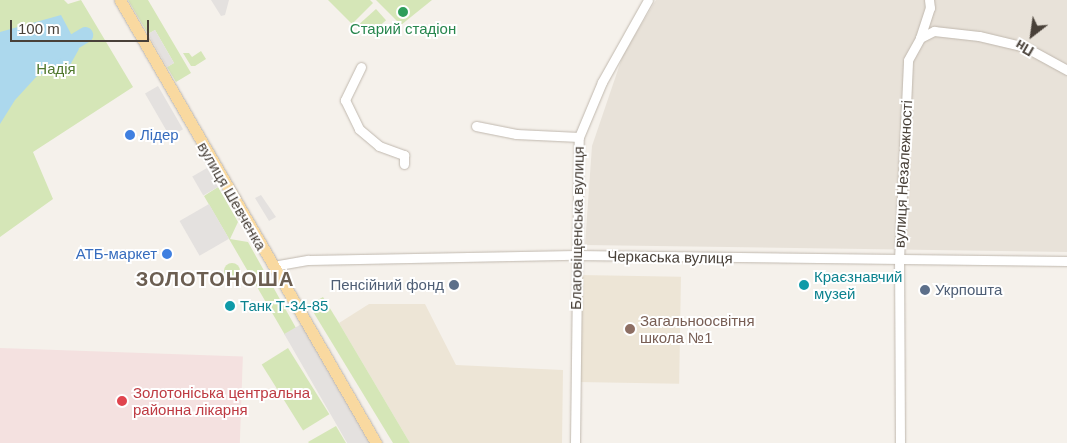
<!DOCTYPE html>
<meta charset="utf-8">
<style>
body{margin:0}
#map{position:relative;width:1067px;height:443px;overflow:hidden;background:#f5f1eb;font-family:Helvetica,sans-serif}
div>[style]{position:absolute}
[style*='--x']{left:calc(var(--x)*1px);top:calc(var(--y)*1px);width:calc(var(--w)*1px);rotate:calc(var(--a)*1deg)}
.residential>*{inset:0;background:#e8e2d9}
.education>*{inset:0;background:#ede5d6;transform-origin:0 0}
.medical>*{inset:0;background:#f4e1e0;transform-origin:0 0}
.green>*{inset:0;background:#d5e6b7;transform-origin:0 0}
.round{border-radius:50%}
.parking>*{inset:0;background:#e4e1df;transform-origin:0 0}
.water>*{inset:0;background:#acd8ed}
.river>*{height:16px;margin:-8px;padding:0 8px;transform-origin:8px;border-radius:8px;background:#acd8ed}
.roads{filter:drop-shadow(0 0 1px #c0b8ae) drop-shadow(0 0 1px #c0b8ae)}
.minor>*{height:9px;margin:-4.5px;padding:0 4.5px;transform-origin:4.5px;border-radius:4.5px;background:#fff}
.major>*{height:11px;margin:-5.5px;padding:0 5.5px;transform-origin:5.5px;border-radius:5.5px;background:#f9d9a0}
.dots>*{width:14px;height:14px;translate:-50% -50%;box-sizing:border-box;border:2px solid #fff;border-radius:50%}
span{translate:-50% -50%;white-space:nowrap;text-align:center;line-height:1.15;-webkit-text-stroke:4px #fff;paint-order:stroke}
.leisure-label{font-size:15px;color:#27864d}
.park-label{font-size:15px;color:#50782e}
.shop-label{font-size:15px;color:#366cbe}
.left{translate:0 -50%;text-align:left}
.right{translate:-100% -50%;text-align:right}
.street-label{font-size:15px;color:#494139}
.culture-label{font-size:15px;color:#0d838f}
.service-label{font-size:15px;color:#4e5e75}
.education-label{font-size:15px;color:#785e54}
.health-label{font-size:15px;color:#be3a42}
.district-label{font-size:20px;color:#6b5e51;font-weight:700;letter-spacing:1px}
.north{position:absolute;left:1007px;top:10px;width:50px;height:50px;-webkit-text-stroke:4px #fff;paint-order:stroke;rotate:210deg;font-size:14px;font-weight:700;line-height:20px;text-align:center;color:#494139}
.north::after{content:'';display:block;margin:auto;width:18px;height:22px;background:#494139;clip-path:polygon(50% 0,100% 100%,50% 72%,0 100%)}
.scale{position:absolute;left:10px;top:20px;width:139px;height:22px;box-sizing:border-box;border:2px solid #494139;border-top:0;padding-left:6px;font-size:15px;line-height:18px;white-space:nowrap;color:#494139;-webkit-text-stroke:4px #fff;paint-order:stroke}
</style>
<div id="map">
<div class="residential">
<div style="clip-path:polygon(656px 0,1067px 0,1067px 252px,585px 245px,592px 146px,623px 55px)"></div>
</div>
<div class="education">
<div style="left:580px;top:275px;width:101px;height:107px;rotate:1deg"></div>
<div style="clip-path:polygon(369px 304px,425px 304px,456px 365px,563px 370px,562px 443px,410px 443px,339px 323px)"></div>
</div>
<div class="medical">
<div style="left:0;top:348px;width:243px;height:95px;rotate:2deg"></div>
</div>
<div class="green">
<div style="clip-path:polygon(0 0,64px 0,68px 4px,81px 0,133px 87px,33px 152px,53px 199px,0 237px)"></div>
<div style="clip-path:polygon(128px 0,148px 0,191px 73px,176px 82px,167px 67px,174px 63px,155px 30px,148px 34px)"></div>
<div style="clip-path:polygon(328px 0,370px 0,373px 3px,352px 24px)"></div>
<div style="clip-path:polygon(376px 0,432px 0,401px 25px)"></div>
<div style="left:376px;top:9px;width:15px;height:22px;rotate:48deg"></div>
<div style="clip-path:polygon(201px 51px,206px 59px,195px 66px,191px 66px,183px 53px,189px 53px,192px 57px)"></div>
<div style="clip-path:polygon(218px 187px,238px 222px,230px 239px,248px 242px,296px 328px,285px 335px,204px 196px)"></div>
<div class="round" style="left:224px;top:263px;width:16px;height:16px"></div>
<div style="clip-path:polygon(323px 297px,339px 323px,410px 443px,393px 443px,309px 305px)"></div>
<div style="left:288px;top:348px;width:78px;height:31px;rotate:58deg"></div>
<div style="clip-path:polygon(336px 426px,346px 443px,309px 443px,308px 442px)"></div>
</div>
<div class="parking">
<div style="clip-path:polygon(211px 0,229px 0,225px 15px,221px 16px)"></div>
<div style="left:155px;top:30px;width:38px;height:8px;rotate:60deg"></div>
<div style="left:158px;top:86px;width:50px;height:15px;rotate:60deg"></div>
<div style="left:207px;top:168px;width:22px;height:17px;rotate:60deg"></div>
<div style="clip-path:polygon(261px 195px,276px 217px,269px 221px,255px 198px)"></div>
<div style="left:209px;top:204px;width:40px;height:34px;rotate:60deg"></div>
<div style="left:305px;top:322px;width:140px;height:24px;rotate:60deg"></div>
</div>
<div class="water">
<div style="clip-path:polygon(61px 15px,79px 49px,69px 67px,38px 75px,15px 100px,0 124px,0 32px)"></div>
</div>
<div class="river">
<div style="--x:57;--y:52;--w:33;--a:-31"></div>
</div>
<div class="roads">
<div class="minor">
<div style="--x:920;--y:38;--w:16;--a:-27"></div>
<div style="--x:934;--y:31;--w:45;--a:6.3"></div>
<div style="--x:979;--y:36;--w:47;--a:13.4"></div>
<div style="--x:1025;--y:47;--w:48;--a:28.7"></div>
<div style="--x:361;--y:67;--w:37;--a:116"></div>
<div style="--x:345;--y:100;--w:32;--a:64"></div>
<div style="--x:359;--y:129;--w:26;--a:40"></div>
<div style="--x:379;--y:146;--w:27;--a:20"></div>
<div style="--x:404;--y:155;--w:9;--a:90"></div>
<div style="--x:476;--y:126;--w:41;--a:11.3"></div>
<div style="--x:516;--y:134;--w:63;--a:2.7"></div>
<div style="--x:273;--y:266;--w:36;--a:-10"></div>
<div style="--x:308;--y:260;--w:267;--a:-1.1"></div>
<div style="--x:575;--y:255;--w:492;--a:0.7"></div>
<div style="--x:575;--y:443;--w:306;--a:-89.3"></div>
<div style="--x:579;--y:137;--w:60;--a:-67.3"></div>
<div style="--x:602;--y:82;--w:94;--a:-60.7"></div>
<div style="--x:900;--y:443;--w:183;--a:-90.3"></div>
<div style="--x:899;--y:260;--w:200;--a:-87.4"></div>
<div style="--x:908;--y:60;--w:25;--a:-61"></div>
<div style="--x:920;--y:38;--w:32;--a:-72"></div>
<div style="--x:930;--y:8;--w:8;--a:-97"></div>
</div>
<div class="major">
<div style="--x:120;--y:0;--w:512;--a:59.98"></div>
</div>
</div>
<div class="dots">
<div style="left:403px;top:12px;background:#2e9e5b"></div>
<div style="left:130px;top:135px;background:#3f7fe0"></div>
<div style="left:167px;top:254px;background:#3f7fe0"></div>
<div style="left:454px;top:285px;background:#5c6f8a"></div>
<div style="left:804px;top:285px;background:#0f9aa8"></div>
<div style="left:925px;top:290px;background:#5c6f8a"></div>
<div style="left:230px;top:306px;background:#0f9aa8"></div>
<div style="left:630px;top:329px;background:#8d6e63"></div>
<div style="left:122px;top:401px;background:#e0444e"></div>
</div>
<div class="leisure-label">
<span style="left:403px;top:29px">Старий стадіон</span>
</div>
<div class="park-label">
<span style="left:56px;top:69px">Надія</span>
</div>
<div class="shop-label">
<span class="left" style="left:140px;top:135px">Лідер</span>
<span class="right" style="left:157px;top:254px">АТБ-маркет</span>
</div>
<div class="street-label">
<span style="left:903px;top:174px;rotate:-87deg">вулиця Незалежності</span>
<span style="left:232px;top:196px;rotate:60deg">вулиця Шевченка</span>
<span style="left:577px;top:228px;rotate:-89deg">Благовіщенська вулиця</span>
<span style="left:670px;top:257px;rotate:1deg">Черкаська вулиця</span>
</div>
<div class="culture-label">
<span class="left" style="left:814px;top:285px">Краєзнавчий<br>музей</span>
<span class="left" style="left:240px;top:306px">Танк Т-34-85</span>
</div>
<div class="service-label">
<span class="right" style="left:444px;top:285px">Пенсійний фонд</span>
<span class="left" style="left:935px;top:290px">Укрпошта</span>
</div>
<div class="education-label">
<span class="left" style="left:640px;top:329px">Загальноосвітня<br>школа №1</span>
</div>
<div class="health-label">
<span class="left" style="left:133px;top:401px">Золотоніська центральна<br>районна лікарня</span>
</div>
<div class="district-label">
<span style="left:215px;top:279px">ЗОЛОТОНОША</span>
</div>
<div class="north">Пн</div>
<div class="scale">100 m</div>
</div>
